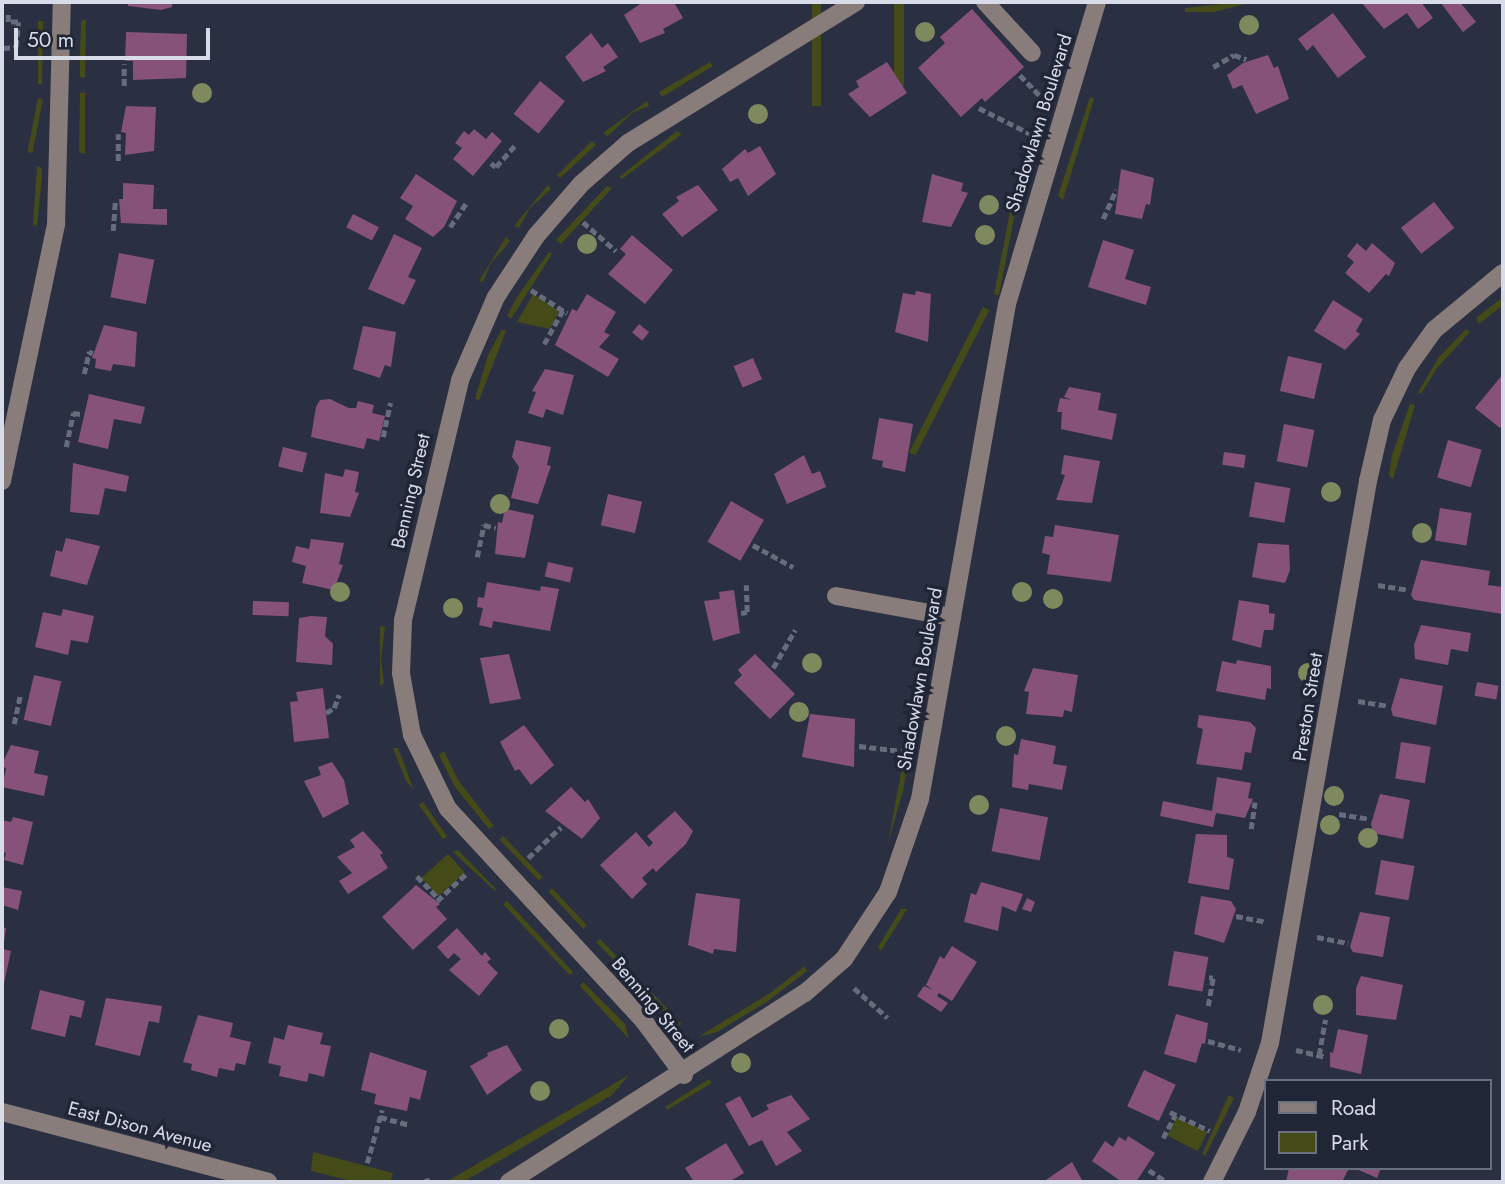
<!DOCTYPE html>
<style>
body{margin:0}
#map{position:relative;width:1505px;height:1184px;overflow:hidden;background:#2a3042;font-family:Jost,sans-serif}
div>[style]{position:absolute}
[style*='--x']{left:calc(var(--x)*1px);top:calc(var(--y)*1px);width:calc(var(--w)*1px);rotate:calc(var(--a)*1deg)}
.green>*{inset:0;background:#444a18;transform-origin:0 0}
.building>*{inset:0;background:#865279;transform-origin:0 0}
.path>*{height:4.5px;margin-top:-2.25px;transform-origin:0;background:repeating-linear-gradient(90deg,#666c7c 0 7px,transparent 0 10.5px)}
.minor>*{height:18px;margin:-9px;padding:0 9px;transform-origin:9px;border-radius:9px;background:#887d7a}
.trees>*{width:20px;height:20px;margin:-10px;border-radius:50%;background:#7f895e}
span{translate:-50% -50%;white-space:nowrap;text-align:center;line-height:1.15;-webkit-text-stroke:7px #212637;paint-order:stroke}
.street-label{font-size:19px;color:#d8dce8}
.frame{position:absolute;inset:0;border:4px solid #d8dce8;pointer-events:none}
.legend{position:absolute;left:1264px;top:1079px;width:228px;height:91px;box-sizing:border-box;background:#212637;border:2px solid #6a6f7e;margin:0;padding:9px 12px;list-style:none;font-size:21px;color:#d8dce8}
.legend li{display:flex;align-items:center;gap:14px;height:35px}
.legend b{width:35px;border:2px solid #6a6f7e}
.scale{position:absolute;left:14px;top:28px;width:196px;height:32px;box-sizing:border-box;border:4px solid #d8dce8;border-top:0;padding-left:9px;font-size:21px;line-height:24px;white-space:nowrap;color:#d8dce8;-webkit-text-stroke:5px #212637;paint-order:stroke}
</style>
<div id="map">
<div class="green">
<div style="left:812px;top:2px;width:9px;height:104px"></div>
<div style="left:894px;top:2px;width:10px;height:84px"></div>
<div style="clip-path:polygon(1240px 2px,1253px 2px,1214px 12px,1185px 12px,1185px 8px)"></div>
<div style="clip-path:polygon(86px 19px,85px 78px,80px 77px,80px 55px,81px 21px)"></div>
<div style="clip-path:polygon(38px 21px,43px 21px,42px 84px,38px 84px)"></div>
<div style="clip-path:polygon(710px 62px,713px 66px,662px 97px,659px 92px)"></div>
<div style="clip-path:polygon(85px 92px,85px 154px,79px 152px,80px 93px)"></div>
<div style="clip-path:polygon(1090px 97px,1094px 99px,1063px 200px,1058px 196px)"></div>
<div style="left:38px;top:98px;width:5px;height:55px;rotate:11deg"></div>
<div style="clip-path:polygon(647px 101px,649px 106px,632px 113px,608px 136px,603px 133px)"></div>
<div style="clip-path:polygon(677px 131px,682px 134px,622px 179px,619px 177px)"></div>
<div style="clip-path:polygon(592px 141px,596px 145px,560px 178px,557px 175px)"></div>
<div style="clip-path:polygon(37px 166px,42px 168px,42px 178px,37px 226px,33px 225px)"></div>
<div style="clip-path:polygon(548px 185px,551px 189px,530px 208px,519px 228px,514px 226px)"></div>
<div style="clip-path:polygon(607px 186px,612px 188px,561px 244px,556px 240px)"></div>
<div style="left:1012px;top:202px;width:5px;height:94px;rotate:11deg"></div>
<div style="clip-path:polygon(506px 237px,510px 241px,490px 265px,483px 282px,479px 281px)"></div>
<div style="clip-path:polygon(549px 252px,552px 254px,511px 319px,507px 316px,517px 297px)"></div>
<div style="clip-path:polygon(533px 294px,559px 311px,550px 329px,517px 322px)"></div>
<div style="clip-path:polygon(1503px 297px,1503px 305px,1479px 324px,1476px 318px)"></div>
<div style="left:983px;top:307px;width:7px;height:163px;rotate:27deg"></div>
<div style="clip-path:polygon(502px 329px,506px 331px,479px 400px,475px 399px,488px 355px)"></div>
<div style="clip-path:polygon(1466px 329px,1470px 332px,1437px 368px,1421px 394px,1418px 392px,1439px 357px)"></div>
<div style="clip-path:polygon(1410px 404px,1415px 405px,1393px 479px,1389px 476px,1392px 455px)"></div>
<div style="clip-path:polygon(380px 626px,385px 627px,381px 659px,384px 683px,380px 686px)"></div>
<div style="clip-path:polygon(918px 680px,921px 686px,903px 791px,888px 843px)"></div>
<div style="clip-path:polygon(393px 748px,398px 748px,414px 790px,406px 781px)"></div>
<div style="clip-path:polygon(444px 751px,458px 780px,494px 826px,489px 829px,455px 787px,439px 755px)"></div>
<div style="left:423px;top:802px;width:42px;height:5px;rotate:55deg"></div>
<div style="left:503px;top:836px;width:57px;height:5px;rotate:46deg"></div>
<div style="clip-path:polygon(458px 850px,496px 889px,495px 891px,453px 852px)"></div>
<div style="left:448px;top:854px;width:25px;height:36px;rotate:48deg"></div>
<div style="left:552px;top:888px;width:51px;height:5px;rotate:47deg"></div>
<div style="left:507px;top:901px;width:97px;height:5px;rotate:47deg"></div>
<div style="clip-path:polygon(901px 909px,907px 909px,881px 951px,878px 947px)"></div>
<div style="left:600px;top:939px;width:117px;height:5px;rotate:46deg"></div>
<div style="clip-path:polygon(805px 966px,807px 971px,768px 1001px,717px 1032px,698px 1037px,770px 993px)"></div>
<div style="clip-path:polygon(583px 982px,625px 1024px,629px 1039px,580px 986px)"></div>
<div style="clip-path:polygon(629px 1075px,612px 1095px,465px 1181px,446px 1182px)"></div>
<div style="clip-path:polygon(709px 1079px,712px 1083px,667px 1110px,665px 1107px)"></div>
<div style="clip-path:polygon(1229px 1095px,1234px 1098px,1205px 1156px,1202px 1154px)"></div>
<div style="left:1177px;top:1117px;width:34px;height:21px;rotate:27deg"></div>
<div style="clip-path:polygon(313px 1152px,393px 1173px,390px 1182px,355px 1182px,311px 1171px)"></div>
</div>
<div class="building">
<div style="clip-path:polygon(128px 2px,172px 2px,172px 7px,161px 10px,128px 6px)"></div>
<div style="clip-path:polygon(643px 2px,675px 4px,683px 18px,663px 29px,665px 33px,640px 43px,624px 15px)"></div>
<div style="clip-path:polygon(1361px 2px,1421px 2px,1433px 18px,1418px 29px,1407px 13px,1384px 29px)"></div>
<div style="clip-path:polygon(1440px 2px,1460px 2px,1476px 22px,1463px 32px)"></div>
<div style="clip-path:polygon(972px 9px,1024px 67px,985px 102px,982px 98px,961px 117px,918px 68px,945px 43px,940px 37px)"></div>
<div style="clip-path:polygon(1333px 13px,1366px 57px,1338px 78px,1313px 45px,1307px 51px,1298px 39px)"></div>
<div style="clip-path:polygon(126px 32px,187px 34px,186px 78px,133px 80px,133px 61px,125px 61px)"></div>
<div style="clip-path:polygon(591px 33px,602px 48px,608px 43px,618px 57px,603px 67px,606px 71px,583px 82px,565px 57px)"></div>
<div style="clip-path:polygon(1268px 55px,1274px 68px,1278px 66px,1289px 99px,1256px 114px,1242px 85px,1233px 89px,1227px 75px,1243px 63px)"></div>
<div style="clip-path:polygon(887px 62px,907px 93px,870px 117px,848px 94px,859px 87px,856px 81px)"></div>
<div style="left:540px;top:81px;width:32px;height:42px;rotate:39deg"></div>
<div style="clip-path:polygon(126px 106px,156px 107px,154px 151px,125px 155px,126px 133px,121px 132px)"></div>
<div style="clip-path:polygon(474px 129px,486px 139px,492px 132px,502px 141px,473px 176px,453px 159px,462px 148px,455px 143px,464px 131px,469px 135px)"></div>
<div style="clip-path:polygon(760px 146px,776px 174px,748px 196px,738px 178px,730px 182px,722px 169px,745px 149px,748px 153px)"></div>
<div style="clip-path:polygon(1121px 169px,1154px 178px,1150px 205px,1146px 204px,1142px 219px,1115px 214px)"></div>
<div style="clip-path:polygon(416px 174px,457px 201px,444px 227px,433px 237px,405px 219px,413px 206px,400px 198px)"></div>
<div style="clip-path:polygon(932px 174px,963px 183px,961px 191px,968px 193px,951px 227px,922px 222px)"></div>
<div style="clip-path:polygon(123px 183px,154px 185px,153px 209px,167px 209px,167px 225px,121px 223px,119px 199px,123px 199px)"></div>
<div style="clip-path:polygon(698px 185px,718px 210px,682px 237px,662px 214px,679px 201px,676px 197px)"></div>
<div style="left:1434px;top:202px;width:33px;height:42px;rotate:52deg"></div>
<div style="left:353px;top:214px;width:29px;height:15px;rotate:27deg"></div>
<div style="clip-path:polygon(394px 234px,422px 248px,408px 277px,416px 280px,404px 305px,368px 289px)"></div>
<div style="clip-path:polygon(632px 235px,673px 270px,645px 304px,608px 274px,626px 254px,620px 249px)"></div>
<div style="clip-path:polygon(1103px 240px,1134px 250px,1125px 279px,1151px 287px,1146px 305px,1088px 287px)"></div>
<div style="clip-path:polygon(1357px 243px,1366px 251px,1372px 243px,1395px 263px,1389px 276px,1386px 274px,1369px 293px,1345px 273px,1354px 262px,1347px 256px)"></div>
<div style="left:119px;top:253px;width:36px;height:45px;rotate:11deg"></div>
<div style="clip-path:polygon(916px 291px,931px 294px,928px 342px,895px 332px,903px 293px,915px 295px)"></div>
<div style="clip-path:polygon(587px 294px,616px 312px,604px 332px,610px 335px,599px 347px,619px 359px,608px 377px,555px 345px,572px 309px,577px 311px)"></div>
<div style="clip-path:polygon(1333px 300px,1363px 319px,1356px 331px,1360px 334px,1345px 350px,1314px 331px)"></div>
<div style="left:639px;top:324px;width:13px;height:11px;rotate:39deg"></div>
<div style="clip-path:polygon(104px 325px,137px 332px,135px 367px,113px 364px,111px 371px,95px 368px,96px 359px,92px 358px)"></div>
<div style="clip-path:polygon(363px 326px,396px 332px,391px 367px,385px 365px,380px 378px,353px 369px)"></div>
<div style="left:1288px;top:356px;width:35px;height:36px;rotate:13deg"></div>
<div style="left:753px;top:358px;width:23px;height:21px;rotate:67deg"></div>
<div style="clip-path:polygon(545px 369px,574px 375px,563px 415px,546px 409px,543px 418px,528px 413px,536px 392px,532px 391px)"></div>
<div style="clip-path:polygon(1503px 374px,1503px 424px,1500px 428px,1475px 408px)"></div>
<div style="clip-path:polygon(1069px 387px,1101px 393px,1098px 410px,1117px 414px,1112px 440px,1061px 429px,1062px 412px,1057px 412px,1060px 398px,1072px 400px,1064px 397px)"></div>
<div style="clip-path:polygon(89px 394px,145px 407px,141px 424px,114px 419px,108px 449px,78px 442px)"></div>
<div style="clip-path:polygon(330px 399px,349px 408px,356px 408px,358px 401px,374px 405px,372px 413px,385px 416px,379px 441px,367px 438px,364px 449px,311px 437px,316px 407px,320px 400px)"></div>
<div style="clip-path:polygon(879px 418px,913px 424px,905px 472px,882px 467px,883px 461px,872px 459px)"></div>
<div style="left:1284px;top:424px;width:31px;height:38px;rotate:11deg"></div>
<div style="clip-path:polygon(516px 440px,551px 447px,547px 465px,551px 466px,538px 504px,511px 498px,519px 467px,512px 457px)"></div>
<div style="left:1448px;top:440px;width:35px;height:39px;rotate:16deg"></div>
<div style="left:283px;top:447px;width:25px;height:20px;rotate:14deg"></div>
<div style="left:1224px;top:452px;width:22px;height:13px;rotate:8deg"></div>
<div style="clip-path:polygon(804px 455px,812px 474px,820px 471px,826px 487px,787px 504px,774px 474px)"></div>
<div style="clip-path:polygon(1064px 455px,1100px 461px,1092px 503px,1056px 500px,1065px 475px,1061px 474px)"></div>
<div style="clip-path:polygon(73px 463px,129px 476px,126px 492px,105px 488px,99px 515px,70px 512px)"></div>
<div style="clip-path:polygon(345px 469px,359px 472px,355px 492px,359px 493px,350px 517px,320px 513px,325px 473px,343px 477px)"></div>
<div style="left:1255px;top:482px;width:36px;height:35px;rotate:10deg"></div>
<div style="left:608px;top:494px;width:35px;height:32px;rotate:13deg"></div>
<div style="left:731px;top:501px;width:38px;height:47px;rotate:30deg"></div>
<div style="left:1440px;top:508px;width:32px;height:33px;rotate:9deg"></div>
<div style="clip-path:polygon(505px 509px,534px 515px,525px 558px,495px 554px,498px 522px,502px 523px)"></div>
<div style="clip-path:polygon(1055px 525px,1119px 535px,1111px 582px,1047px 574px,1050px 555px,1042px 553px,1045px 536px,1053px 537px)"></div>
<div style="clip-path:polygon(66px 538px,100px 546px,87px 585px,50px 576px,56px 550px,62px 552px)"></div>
<div style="clip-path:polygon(311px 539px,344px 543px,339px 564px,343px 565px,334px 590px,302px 583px,306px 566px,292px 562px,296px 546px,309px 549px)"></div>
<div style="clip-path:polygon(1258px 543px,1289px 545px,1290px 570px,1285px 583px,1252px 577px)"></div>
<div style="clip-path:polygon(1421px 560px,1490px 571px,1488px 585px,1503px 587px,1503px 614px,1414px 600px,1411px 595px)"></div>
<div style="left:548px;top:562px;width:26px;height:15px;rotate:13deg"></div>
<div style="clip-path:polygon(487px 582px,540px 591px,541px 586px,559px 589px,550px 631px,493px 621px,492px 628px,479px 625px,483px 608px,477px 607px,478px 597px,484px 598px)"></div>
<div style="clip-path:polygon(734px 590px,740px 633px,713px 641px,704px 601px,720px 599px,719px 592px)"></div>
<div style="clip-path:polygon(1239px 600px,1269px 605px,1269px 613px,1275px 614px,1273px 630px,1264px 630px,1261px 648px,1232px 640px)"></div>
<div style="left:253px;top:601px;width:36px;height:14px;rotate:2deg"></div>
<div style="clip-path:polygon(63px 609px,94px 616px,88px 643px,71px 640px,68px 655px,35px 647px,43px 612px,61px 616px)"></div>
<div style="clip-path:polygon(311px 616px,327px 617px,325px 636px,333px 644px,332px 665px,296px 662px,299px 618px)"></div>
<div style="clip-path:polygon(1421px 625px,1471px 633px,1468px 652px,1451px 649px,1448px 665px,1415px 659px,1414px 645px)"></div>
<div style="clip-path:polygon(509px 654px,521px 699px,490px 704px,480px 658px)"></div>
<div style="clip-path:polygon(755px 654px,795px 694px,770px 719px,734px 683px,742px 675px,738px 670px)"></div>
<div style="clip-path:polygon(1237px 660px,1271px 666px,1271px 689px,1267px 688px,1265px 700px,1216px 691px,1222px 661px,1236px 664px)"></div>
<div style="clip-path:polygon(1033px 668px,1078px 675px,1072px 712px,1064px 710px,1063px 717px,1026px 714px,1029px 692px,1024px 691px)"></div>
<div style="left:34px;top:675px;width:28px;height:46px;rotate:13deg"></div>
<div style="clip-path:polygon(1400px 678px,1443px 686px,1436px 725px,1393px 716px,1391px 709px)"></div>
<div style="left:1477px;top:682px;width:22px;height:14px;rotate:10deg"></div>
<div style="clip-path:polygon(323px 688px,329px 738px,294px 742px,290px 702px,298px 701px,296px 692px)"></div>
<div style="clip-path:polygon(810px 714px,855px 719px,854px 767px,802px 757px)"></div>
<div style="clip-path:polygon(1199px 715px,1250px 722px,1256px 728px,1251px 753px,1245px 752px,1242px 770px,1196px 764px,1203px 729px,1197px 727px)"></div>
<div style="clip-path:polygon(524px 725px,554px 765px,531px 785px,519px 769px,515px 771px,500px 742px)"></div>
<div style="clip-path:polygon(1021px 739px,1056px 746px,1053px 764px,1067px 766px,1062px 790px,1029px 784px,1028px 790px,1012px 787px,1014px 754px,1018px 755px)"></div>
<div style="left:1401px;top:742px;width:30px;height:37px;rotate:9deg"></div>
<div style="clip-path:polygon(11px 745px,39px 751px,34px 773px,48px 776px,44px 796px,2px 787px,6px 769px,2px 764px)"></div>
<div style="clip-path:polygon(332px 762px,344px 780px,349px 804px,323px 818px,304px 781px,321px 775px,318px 767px)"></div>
<div style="clip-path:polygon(1217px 777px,1251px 783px,1248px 798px,1253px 799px,1245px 818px,1216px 813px,1213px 827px,1160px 816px,1163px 801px,1212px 811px)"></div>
<div style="clip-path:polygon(571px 787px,585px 802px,588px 799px,600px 818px,582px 839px,545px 811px)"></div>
<div style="clip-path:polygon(1380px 794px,1410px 800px,1403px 839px,1373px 833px,1371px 824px)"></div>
<div style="left:1000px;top:808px;width:49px;height:44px;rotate:11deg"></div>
<div style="clip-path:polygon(675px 811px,693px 831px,686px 844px,656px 872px,653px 868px,642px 878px,647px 884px,632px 899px,600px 865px,636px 832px,649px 847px,653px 843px,647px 836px)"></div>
<div style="clip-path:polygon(13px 817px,33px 822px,23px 865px,4px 860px,6px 853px,2px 852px,2px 820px,11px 822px)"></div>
<div style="clip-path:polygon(363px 831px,383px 853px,380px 855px,388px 868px,348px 894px,339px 881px,352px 873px,337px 857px,355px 847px,350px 840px)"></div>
<div style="clip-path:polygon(1196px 834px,1227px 835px,1227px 857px,1234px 859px,1229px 890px,1188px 883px)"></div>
<div style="left:1381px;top:860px;width:34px;height:35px;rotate:10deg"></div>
<div style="clip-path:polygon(981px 882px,1023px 894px,1016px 912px,1002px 906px,998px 931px,964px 922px,971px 893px,976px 895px)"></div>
<div style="clip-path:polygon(416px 885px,440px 904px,436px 907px,447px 919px,413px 950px,382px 917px)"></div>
<div style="clip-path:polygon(2px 887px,22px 891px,18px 910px,2px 905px)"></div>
<div style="clip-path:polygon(696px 893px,740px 899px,736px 952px,714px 949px,713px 954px,688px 945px)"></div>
<div style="clip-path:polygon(1201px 896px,1231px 901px,1236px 909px,1224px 943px,1194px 934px)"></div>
<div style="clip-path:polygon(1027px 898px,1035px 902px,1031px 912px,1022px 909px)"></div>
<div style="clip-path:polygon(1360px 912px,1390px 917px,1383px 957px,1353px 952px,1350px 947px)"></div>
<div style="clip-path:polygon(2px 927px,6px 928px,3px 949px,11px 951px,3px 988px)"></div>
<div style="clip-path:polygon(457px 928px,482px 956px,485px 952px,491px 959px,487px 962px,498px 973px,479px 996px,449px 970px,461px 959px,454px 953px,448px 959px,437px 947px)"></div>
<div style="clip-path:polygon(952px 946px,977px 962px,952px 1001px,939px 993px,937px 996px,948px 1003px,941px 1012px,917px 996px,924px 986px,933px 990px,926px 985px,940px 956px,944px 959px)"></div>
<div style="left:1174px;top:951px;width:35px;height:35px;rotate:10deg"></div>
<div style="clip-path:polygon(1361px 976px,1403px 985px,1396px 1020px,1356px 1015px,1356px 988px)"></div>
<div style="clip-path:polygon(40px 990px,85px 1001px,81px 1018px,70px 1015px,65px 1037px,31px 1029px)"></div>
<div style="clip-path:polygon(106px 998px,162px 1006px,159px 1023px,149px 1021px,140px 1056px,95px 1045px)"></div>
<div style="clip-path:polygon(1176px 1014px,1208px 1023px,1205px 1044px,1202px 1043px,1196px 1063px,1164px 1054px)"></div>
<div style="clip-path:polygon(198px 1015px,233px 1023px,230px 1037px,251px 1042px,245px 1065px,236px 1063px,234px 1071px,219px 1068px,217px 1077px,191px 1070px,192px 1064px,183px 1062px)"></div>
<div style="clip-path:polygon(288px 1025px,323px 1033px,320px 1044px,331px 1046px,324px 1077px,309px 1073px,307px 1082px,279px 1076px,281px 1066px,268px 1063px,274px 1037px,284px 1040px)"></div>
<div style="clip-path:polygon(1338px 1029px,1368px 1035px,1361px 1074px,1330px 1067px,1330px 1052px,1333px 1053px)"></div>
<div style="clip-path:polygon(507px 1045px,522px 1070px,487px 1095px,470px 1066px,488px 1056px,487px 1053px)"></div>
<div style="clip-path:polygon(370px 1052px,427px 1071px,420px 1100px,410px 1097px,407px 1111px,374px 1104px,376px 1094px,361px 1090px)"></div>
<div style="left:1144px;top:1070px;width:35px;height:40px;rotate:25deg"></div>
<div style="clip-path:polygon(791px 1095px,810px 1119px,787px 1132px,802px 1151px,776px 1166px,762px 1140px,749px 1146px,725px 1104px,740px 1096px,752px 1118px,769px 1109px,766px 1105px)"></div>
<div style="clip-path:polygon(1128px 1136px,1155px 1153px,1136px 1182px,1122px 1182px,1092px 1161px,1105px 1141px,1113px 1147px,1119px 1137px,1126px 1141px)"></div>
<div style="clip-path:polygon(726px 1143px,744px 1173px,729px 1182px,694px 1182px,685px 1168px)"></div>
<div style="clip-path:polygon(1072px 1162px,1083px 1182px,1043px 1182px)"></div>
<div style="clip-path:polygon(1289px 1168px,1293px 1170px,1349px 1168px,1342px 1182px,1286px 1182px)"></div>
<div style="clip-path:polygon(1354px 1168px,1381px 1168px,1377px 1178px)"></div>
</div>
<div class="path">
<div style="--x:3;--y:48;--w:13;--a:-4"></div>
<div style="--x:16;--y:47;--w:25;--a:-85"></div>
<div style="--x:18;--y:22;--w:10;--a:180"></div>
<div style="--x:8;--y:22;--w:8;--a:-90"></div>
<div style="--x:1213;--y:67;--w:24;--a:-30"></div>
<div style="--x:1234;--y:55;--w:13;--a:18"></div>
<div style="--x:1020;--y:75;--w:30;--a:46"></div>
<div style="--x:124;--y:86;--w:22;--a:-90"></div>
<div style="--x:979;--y:108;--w:65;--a:26.6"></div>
<div style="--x:118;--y:161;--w:27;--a:-90"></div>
<div style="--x:491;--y:163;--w:6;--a:39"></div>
<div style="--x:496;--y:167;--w:28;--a:-49"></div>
<div style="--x:1103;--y:219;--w:32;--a:-66"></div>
<div style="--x:583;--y:222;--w:44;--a:41.3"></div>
<div style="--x:450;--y:227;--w:30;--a:-56"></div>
<div style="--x:113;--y:231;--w:29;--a:-86"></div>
<div style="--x:531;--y:290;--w:43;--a:32.6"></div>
<div style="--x:544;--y:344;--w:39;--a:-61"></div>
<div style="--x:84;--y:374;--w:23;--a:-77"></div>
<div style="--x:89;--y:352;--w:4;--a:14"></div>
<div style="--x:383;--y:437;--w:35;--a:-78"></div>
<div style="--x:66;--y:447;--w:35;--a:-78"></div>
<div style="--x:73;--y:413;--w:8;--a:7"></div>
<div style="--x:753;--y:545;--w:46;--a:28.8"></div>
<div style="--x:477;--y:557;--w:33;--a:-78"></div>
<div style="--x:484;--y:525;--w:12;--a:14"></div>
<div style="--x:1378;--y:585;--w:31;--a:9"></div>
<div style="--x:741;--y:613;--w:6;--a:-9"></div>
<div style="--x:747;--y:612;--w:27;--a:-92"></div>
<div style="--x:773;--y:668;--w:44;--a:-59.9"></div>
<div style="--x:1358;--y:701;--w:31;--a:9"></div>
<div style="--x:326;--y:713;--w:9;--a:-32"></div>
<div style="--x:334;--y:708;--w:14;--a:-69"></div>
<div style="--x:14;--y:724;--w:29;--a:-78"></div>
<div style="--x:859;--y:746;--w:43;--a:6.6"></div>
<div style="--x:1339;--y:814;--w:31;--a:9"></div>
<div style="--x:1251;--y:829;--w:27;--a:-82"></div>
<div style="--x:528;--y:858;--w:45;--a:-43.2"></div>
<div style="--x:417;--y:876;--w:32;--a:46"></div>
<div style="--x:437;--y:901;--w:42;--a:-43.1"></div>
<div style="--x:1236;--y:916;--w:31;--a:11"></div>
<div style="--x:1317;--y:937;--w:32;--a:11"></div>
<div style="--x:854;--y:988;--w:45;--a:41.4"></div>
<div style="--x:1208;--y:1006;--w:28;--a:-80"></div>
<div style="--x:1213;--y:978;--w:4;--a:180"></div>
<div style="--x:1208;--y:1041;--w:34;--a:15"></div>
<div style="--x:1296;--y:1050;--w:31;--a:13"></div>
<div style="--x:1319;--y:1055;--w:36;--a:-80"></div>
<div style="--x:1170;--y:1112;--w:44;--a:25.4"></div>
<div style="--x:380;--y:1117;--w:31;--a:15"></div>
<div style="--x:1163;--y:1138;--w:26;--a:-62"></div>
<div style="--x:367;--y:1163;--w:55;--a:-74.2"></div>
<div style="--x:1149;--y:1170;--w:22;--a:34"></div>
<div style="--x:427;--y:1178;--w:4;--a:76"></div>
</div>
<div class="minor">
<div style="--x:985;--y:2;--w:69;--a:47.3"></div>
<div style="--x:2;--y:481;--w:263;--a:-78.1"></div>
<div style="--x:56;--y:224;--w:222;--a:-88.5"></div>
<div style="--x:836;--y:596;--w:118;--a:10.3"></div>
<div style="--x:684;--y:1075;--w:69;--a:-126.7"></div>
<div style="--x:643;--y:1020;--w:287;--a:-132.7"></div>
<div style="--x:448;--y:809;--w:82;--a:-115.9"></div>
<div style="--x:412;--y:735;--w:63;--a:-100.1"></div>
<div style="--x:401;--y:673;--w:53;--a:-87.8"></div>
<div style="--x:403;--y:620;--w:247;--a:-76.6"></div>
<div style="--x:460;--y:380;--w:90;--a:-66.6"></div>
<div style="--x:496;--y:297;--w:73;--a:-56.7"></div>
<div style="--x:536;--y:236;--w:69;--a:-49.1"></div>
<div style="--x:581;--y:184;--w:62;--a:-41.1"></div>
<div style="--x:628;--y:143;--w:268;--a:-31.7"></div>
<div style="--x:2;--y:1112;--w:275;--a:14.7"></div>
<div style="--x:509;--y:1182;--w:351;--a:-32.6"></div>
<div style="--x:805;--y:993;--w:52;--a:-41.1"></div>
<div style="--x:844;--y:959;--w:80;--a:-56.7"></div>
<div style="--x:888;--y:892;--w:98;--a:-71"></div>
<div style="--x:920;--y:799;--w:503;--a:-80.03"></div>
<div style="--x:1007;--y:304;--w:315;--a:-73.4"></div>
<div style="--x:1212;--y:1182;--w:78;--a:-63.4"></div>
<div style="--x:1247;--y:1112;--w:73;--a:-71.6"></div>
<div style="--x:1270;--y:1043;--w:570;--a:-80.11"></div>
<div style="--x:1368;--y:481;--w:63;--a:-77.1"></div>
<div style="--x:1382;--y:420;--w:58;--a:-64.3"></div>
<div style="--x:1407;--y:368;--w:47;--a:-54.6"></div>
<div style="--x:1434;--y:330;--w:89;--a:-39.6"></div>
</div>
<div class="trees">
<div style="left:1249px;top:25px"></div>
<div style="left:925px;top:32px"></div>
<div style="left:202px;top:93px"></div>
<div style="left:758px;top:114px"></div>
<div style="left:989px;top:205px"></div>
<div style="left:985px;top:235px"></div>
<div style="left:587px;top:244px"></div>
<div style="left:1331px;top:492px"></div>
<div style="left:500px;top:504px"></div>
<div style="left:1422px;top:533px"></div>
<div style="left:340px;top:592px"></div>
<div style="left:1022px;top:592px"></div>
<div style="left:1053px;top:599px"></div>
<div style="left:453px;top:608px"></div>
<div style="left:812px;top:663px"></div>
<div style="left:1308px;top:673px"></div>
<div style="left:799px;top:712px"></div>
<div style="left:1006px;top:736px"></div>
<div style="left:1334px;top:796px"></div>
<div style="left:979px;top:805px"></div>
<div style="left:1330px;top:825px"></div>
<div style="left:1368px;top:838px"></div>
<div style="left:1323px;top:1005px"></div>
<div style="left:559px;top:1029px"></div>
<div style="left:741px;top:1063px"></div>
<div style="left:540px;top:1091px"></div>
</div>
<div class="street-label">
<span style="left:1039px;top:123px;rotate:-73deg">Shadowlawn Boulevard</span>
<span style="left:411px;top:491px;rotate:-77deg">Benning Street</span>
<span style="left:920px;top:679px;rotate:-80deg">Shadowlawn Boulevard</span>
<span style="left:1308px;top:707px;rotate:-81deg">Preston Street</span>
<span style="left:653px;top:1005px;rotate:50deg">Benning Street</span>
<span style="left:140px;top:1127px;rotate:15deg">East Dison Avenue</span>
</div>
<div class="frame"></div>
<ul class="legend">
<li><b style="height:9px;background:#887d7a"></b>Road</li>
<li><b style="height:19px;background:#444a18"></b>Park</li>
</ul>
<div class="scale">50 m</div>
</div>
